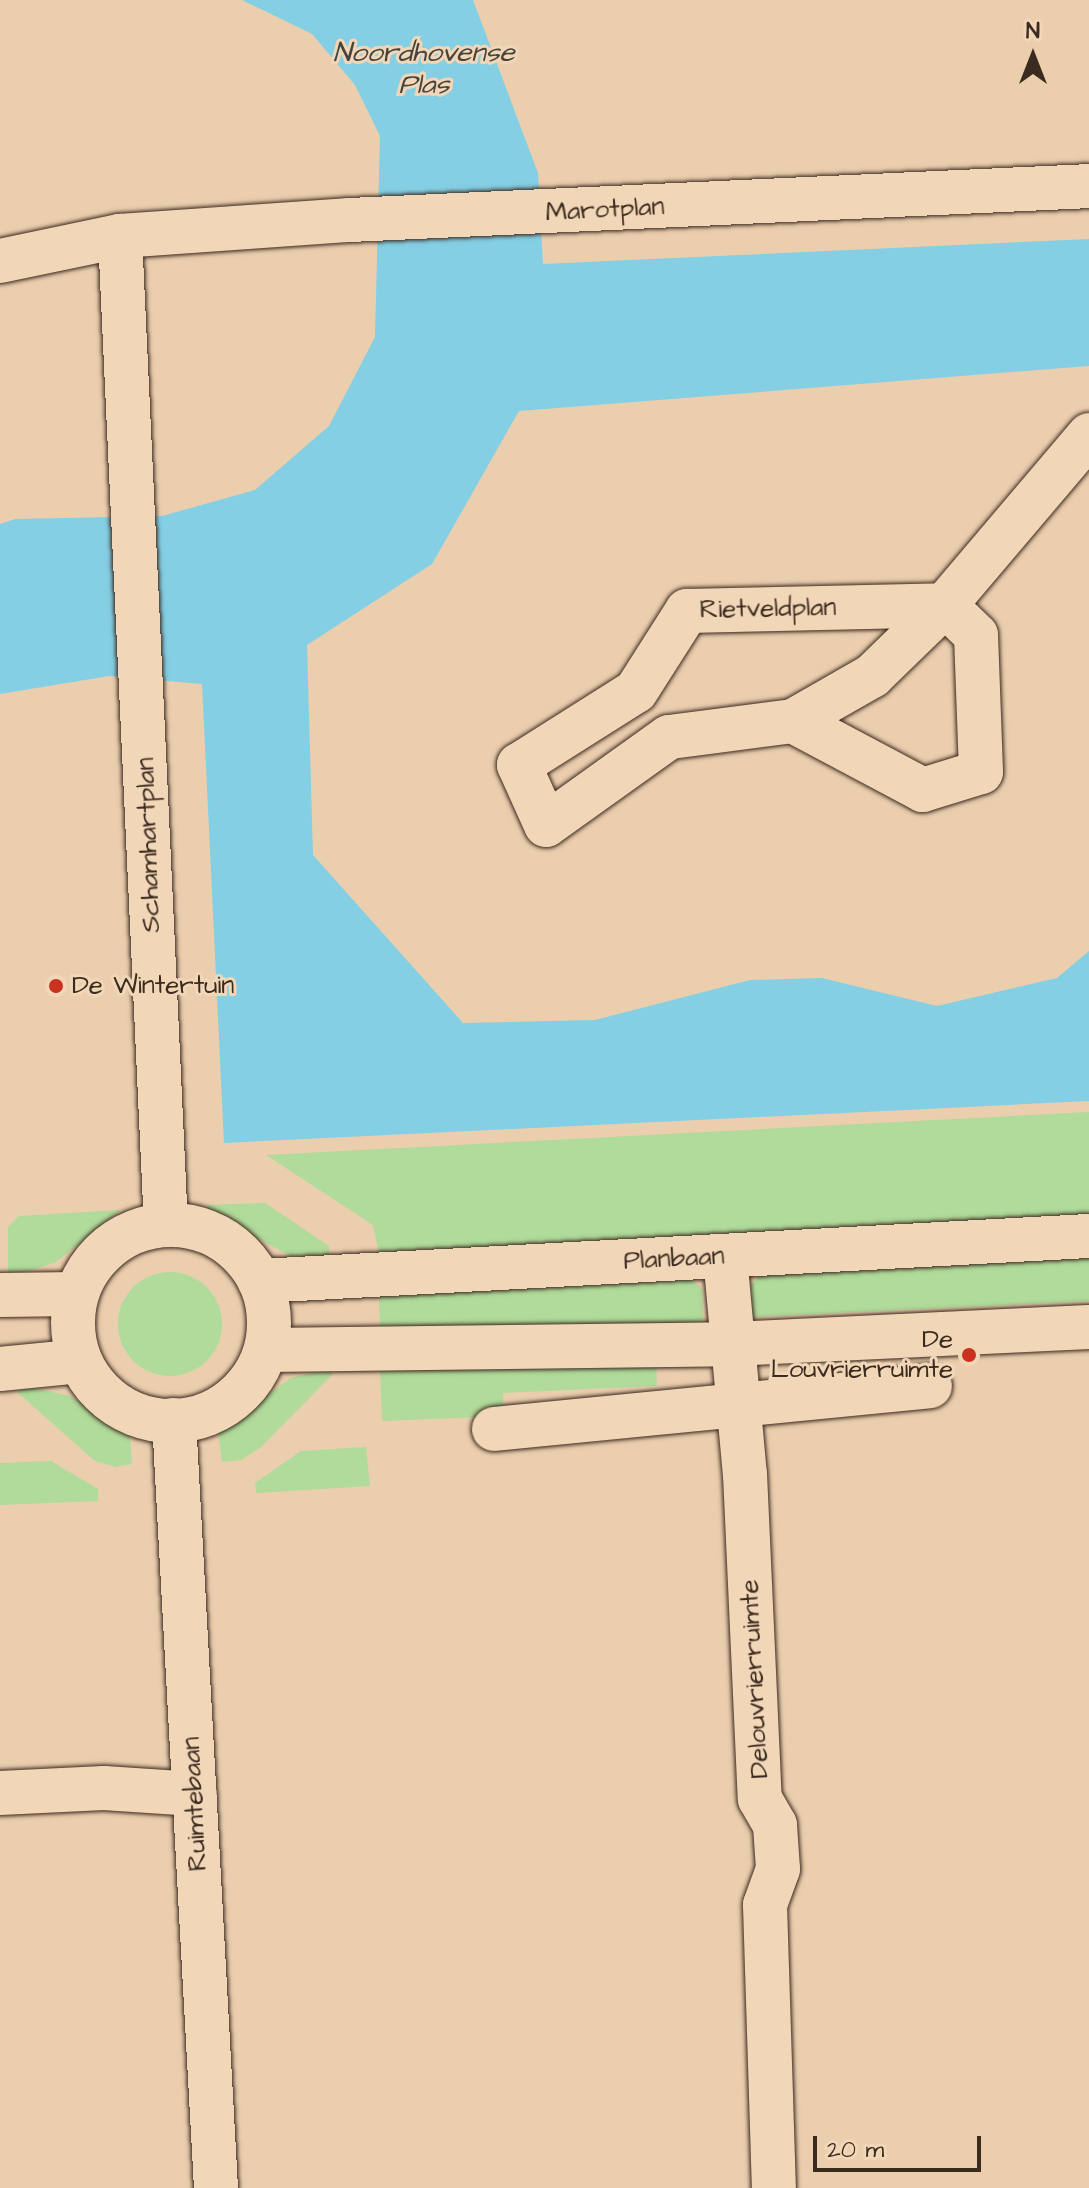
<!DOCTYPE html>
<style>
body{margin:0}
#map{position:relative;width:1089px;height:2188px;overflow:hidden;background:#ebceae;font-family:"Architects Daughter",sans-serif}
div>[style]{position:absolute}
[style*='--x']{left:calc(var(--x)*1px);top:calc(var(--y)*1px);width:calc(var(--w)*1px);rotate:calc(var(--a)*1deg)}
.green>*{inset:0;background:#b0db9a}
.round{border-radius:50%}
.water>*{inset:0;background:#84cfe4}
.roads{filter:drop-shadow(0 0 2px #3b2a1e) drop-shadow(0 0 2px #3b2a1e)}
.minor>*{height:44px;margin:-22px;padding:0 22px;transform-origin:22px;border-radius:22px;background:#f1d7b8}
.tertiary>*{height:44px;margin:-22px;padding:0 22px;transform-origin:22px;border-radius:22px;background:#f1d7b8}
.tertiary>.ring{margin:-22px;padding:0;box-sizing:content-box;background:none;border:44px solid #f1d7b8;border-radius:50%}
.dots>*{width:22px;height:22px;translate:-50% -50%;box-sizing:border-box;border:4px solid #f1d7b8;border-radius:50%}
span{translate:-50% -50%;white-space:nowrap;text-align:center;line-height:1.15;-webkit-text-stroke:6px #f1d7b8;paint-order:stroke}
.street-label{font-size:26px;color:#3b2a1e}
.poi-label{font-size:26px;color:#3b2a1e}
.left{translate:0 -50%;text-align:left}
.right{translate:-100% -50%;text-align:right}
.water-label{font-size:28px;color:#46433c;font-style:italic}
.north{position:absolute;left:993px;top:16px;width:80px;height:80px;-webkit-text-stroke:6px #f1d7b8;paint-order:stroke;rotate:0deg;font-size:22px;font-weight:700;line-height:32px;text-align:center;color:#3b2a1e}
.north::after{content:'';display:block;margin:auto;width:28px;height:36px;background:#3b2a1e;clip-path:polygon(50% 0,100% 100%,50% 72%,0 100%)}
.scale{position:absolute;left:813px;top:2136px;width:168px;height:36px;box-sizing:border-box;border:4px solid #3b2a1e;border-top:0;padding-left:10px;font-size:24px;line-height:28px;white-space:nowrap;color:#3b2a1e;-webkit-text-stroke:6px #f1d7b8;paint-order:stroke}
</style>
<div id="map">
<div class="green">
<div style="clip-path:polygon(1089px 1112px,1089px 1215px,379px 1253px,373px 1225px,266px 1155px)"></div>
<div style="clip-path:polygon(265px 1203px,329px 1246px,329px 1261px,288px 1255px,206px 1210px,208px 1205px)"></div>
<div style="clip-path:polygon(121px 1210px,56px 1262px,8px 1278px,8px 1227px,19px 1216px)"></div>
<div style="clip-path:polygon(1089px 1252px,1089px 1301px,753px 1317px,749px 1287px,766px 1268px)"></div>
<div class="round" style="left:118px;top:1272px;width:104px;height:104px"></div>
<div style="clip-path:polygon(686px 1274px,702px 1289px,703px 1323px,380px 1330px,379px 1295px)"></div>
<div style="clip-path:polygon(656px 1363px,657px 1386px,503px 1393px,503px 1416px,382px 1421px,380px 1370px)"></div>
<div style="clip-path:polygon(332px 1368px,332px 1375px,260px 1448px,241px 1460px,222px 1462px,218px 1431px,291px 1378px)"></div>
<div style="clip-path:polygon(16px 1384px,70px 1396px,130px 1434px,132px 1464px,116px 1467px,95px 1461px,17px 1392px)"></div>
<div style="clip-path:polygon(366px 1447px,370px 1486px,256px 1493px,255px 1483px,301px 1451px)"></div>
<div style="clip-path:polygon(51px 1461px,98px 1489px,98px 1501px,0 1505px,0 1463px)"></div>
</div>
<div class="water">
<div style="clip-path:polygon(242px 0,473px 0,538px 173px,543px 264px,1089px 239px,1089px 366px,519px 411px,432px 564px,307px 645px,313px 855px,463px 1023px,595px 1020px,750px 980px,822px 978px,937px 1006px,1057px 978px,1089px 951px,1089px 1101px,224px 1143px,202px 684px,109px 676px,0 694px,0 524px,15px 519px,162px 516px,255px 490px,329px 426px,375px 337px,380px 136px,355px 85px,312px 34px)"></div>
</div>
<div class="roads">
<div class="minor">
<div style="--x:120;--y:236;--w:990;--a:87.34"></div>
<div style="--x:0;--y:261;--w:123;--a:-11.8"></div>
<div style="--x:120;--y:236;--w:231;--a:-4"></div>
<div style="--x:350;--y:220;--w:740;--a:-2.63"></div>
<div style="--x:945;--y:605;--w:43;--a:44.1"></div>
<div style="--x:976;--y:635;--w:137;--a:87.9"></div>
<div style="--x:981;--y:772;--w:61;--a:162.8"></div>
<div style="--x:923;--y:790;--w:147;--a:-152"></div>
<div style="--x:793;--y:721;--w:125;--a:172.6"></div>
<div style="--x:669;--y:737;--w:151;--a:144.4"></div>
<div style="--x:546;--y:825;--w:66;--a:-114.2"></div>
<div style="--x:519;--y:765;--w:138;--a:-32.3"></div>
<div style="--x:636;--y:691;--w:95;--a:-57.5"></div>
<div style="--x:687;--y:611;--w:258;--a:-1.3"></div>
<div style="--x:793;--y:721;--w:91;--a:-29.7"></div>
<div style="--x:872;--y:676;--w:102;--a:-44.2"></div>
<div style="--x:945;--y:605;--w:223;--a:-49.7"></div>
<div style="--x:725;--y:1256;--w:219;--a:84.8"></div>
<div style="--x:745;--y:1474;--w:325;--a:87.4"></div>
<div style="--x:760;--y:1799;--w:30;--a:60"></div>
<div style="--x:775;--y:1825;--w:44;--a:86.1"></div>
<div style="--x:778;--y:1869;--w:38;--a:110"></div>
<div style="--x:765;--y:1905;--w:283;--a:88.2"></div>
<div style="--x:494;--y:1429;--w:438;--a:-5.6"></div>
<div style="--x:0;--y:1793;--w:104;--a:-2.8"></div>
<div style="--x:104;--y:1788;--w:91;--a:3.8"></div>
</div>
<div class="tertiary">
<div class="ring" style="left:73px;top:1225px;width:152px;height:152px"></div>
<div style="--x:260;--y:1281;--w:830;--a:-3.11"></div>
<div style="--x:0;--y:1295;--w:77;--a:-0.7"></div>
<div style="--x:266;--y:1350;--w:464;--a:-0.7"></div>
<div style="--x:730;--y:1344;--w:359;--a:-2.7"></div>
<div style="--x:0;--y:1369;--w:80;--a:-5.7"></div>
<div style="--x:174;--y:1420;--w:769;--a:86.87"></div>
</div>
</div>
<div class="dots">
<div style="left:56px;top:986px;background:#c8321e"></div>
<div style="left:969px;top:1355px;background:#c8321e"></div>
</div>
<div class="street-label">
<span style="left:605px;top:210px;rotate:-3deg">Marotplan</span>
<span style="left:768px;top:609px;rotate:-1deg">Rietveldplan</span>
<span style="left:149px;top:845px;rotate:-92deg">Schamhartplan</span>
<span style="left:674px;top:1259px;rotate:-3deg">Planbaan</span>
<span style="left:755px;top:1679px;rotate:-93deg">Delouvrierruimte</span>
<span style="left:195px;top:1804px;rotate:-93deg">Ruimtebaan</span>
</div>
<div class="poi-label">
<span class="left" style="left:72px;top:986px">De Wintertuin</span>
<span class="right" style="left:953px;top:1355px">De<br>Louvrierruimte</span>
</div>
<div class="water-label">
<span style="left:424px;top:69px">Noordhovense<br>Plas</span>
</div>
<div class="north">N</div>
<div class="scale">20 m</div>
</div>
